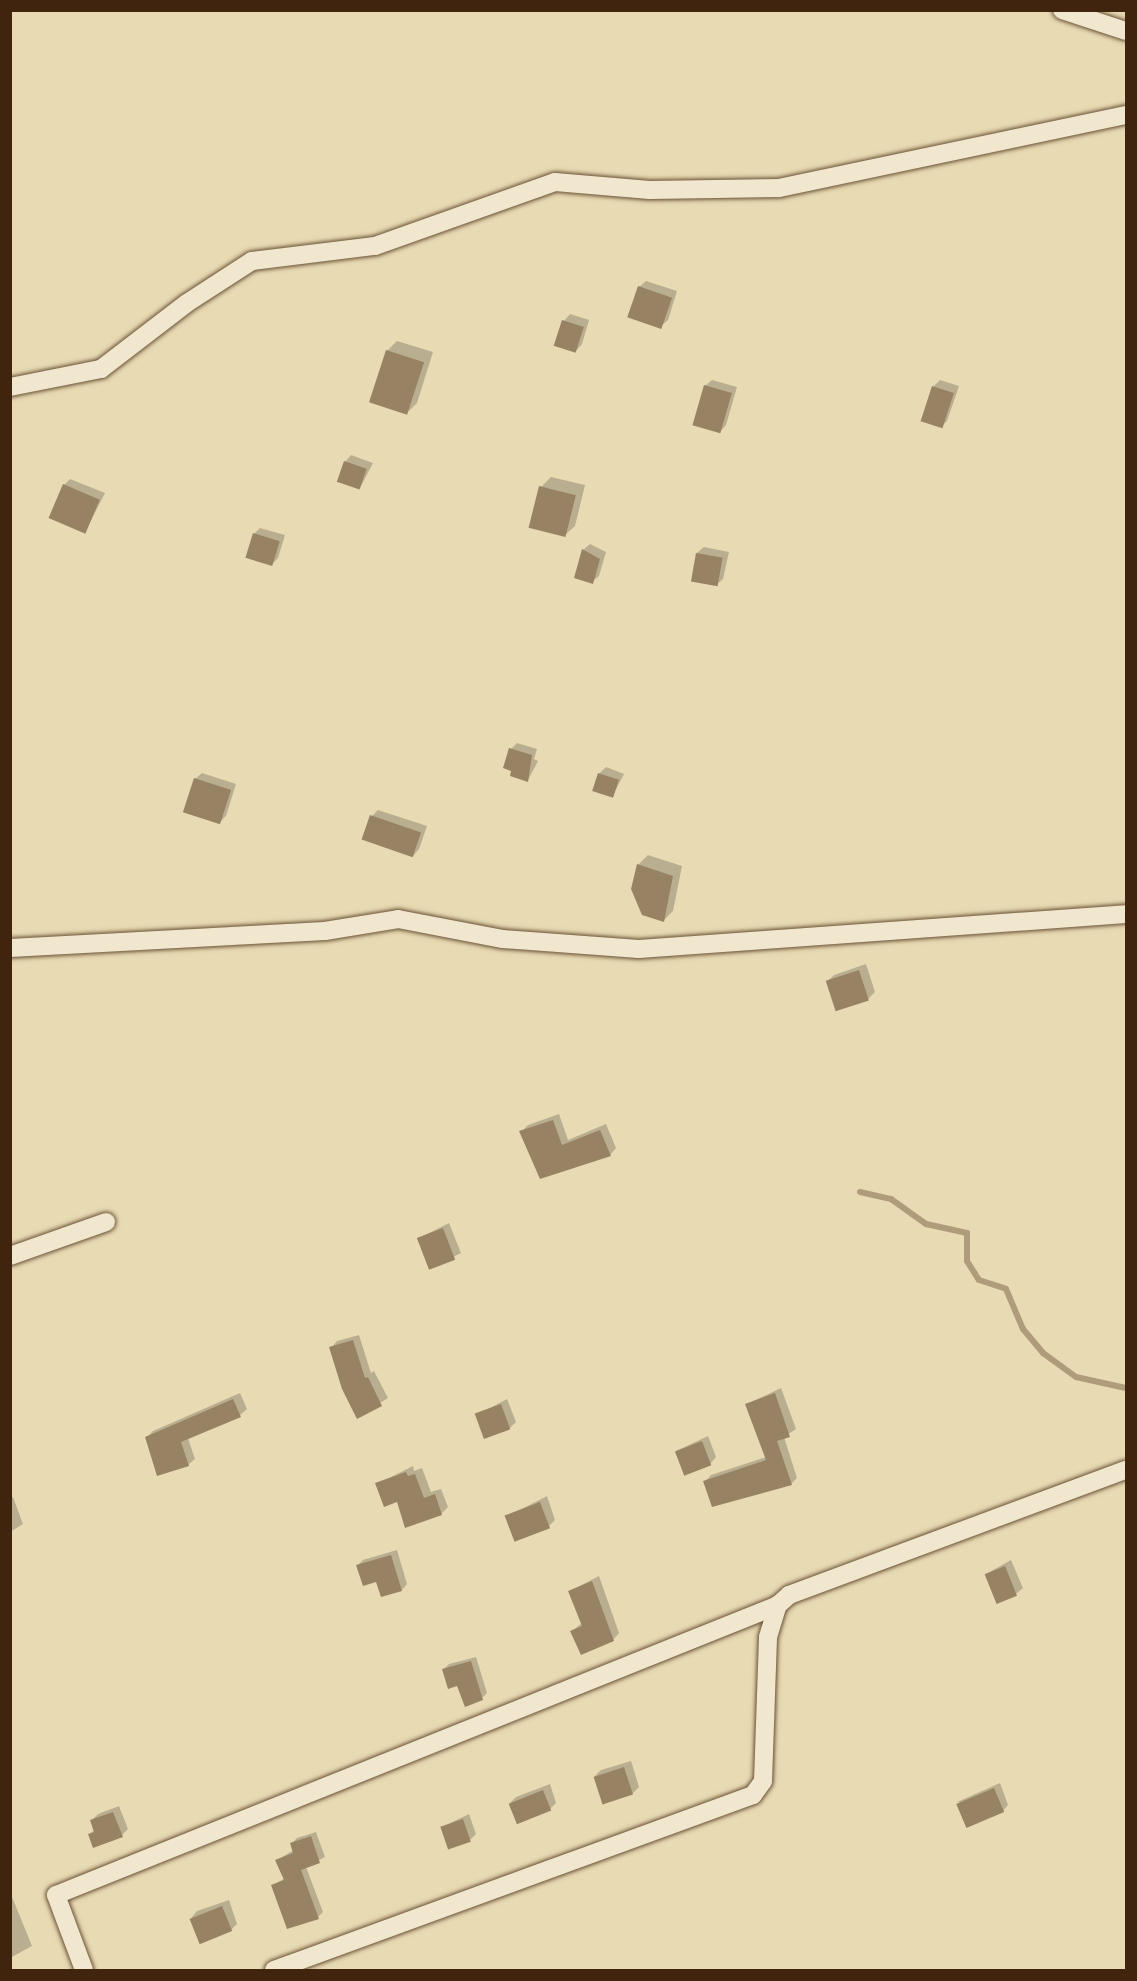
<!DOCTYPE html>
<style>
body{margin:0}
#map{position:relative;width:1137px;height:1981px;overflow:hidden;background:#e8dab3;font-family:Cardo,serif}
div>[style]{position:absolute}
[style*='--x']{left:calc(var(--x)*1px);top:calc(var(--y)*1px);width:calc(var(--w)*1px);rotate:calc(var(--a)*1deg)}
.shadow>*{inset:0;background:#0003}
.stream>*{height:6px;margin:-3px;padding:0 3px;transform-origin:3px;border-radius:3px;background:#af9c7b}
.building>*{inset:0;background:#978364;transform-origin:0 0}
.roads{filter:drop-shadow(0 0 2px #6a5237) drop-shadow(0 0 2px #6a5237)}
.minor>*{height:18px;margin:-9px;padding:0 9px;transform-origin:9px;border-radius:9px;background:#f0e7ce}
span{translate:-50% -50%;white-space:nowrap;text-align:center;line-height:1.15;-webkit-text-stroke:6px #f0e7ce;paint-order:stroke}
.frame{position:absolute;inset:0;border:12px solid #40240e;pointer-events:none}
</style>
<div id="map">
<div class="shadow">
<div style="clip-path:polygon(646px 281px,677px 291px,668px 320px,661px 326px,639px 287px)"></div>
<div style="clip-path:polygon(570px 314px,589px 320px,582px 344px,576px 351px,564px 321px)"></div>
<div style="clip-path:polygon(397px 341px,433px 352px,417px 403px,407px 413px,387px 351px)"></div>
<div style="clip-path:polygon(712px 380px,737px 387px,726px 425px,720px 432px,705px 386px)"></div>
<div style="clip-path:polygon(940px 380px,959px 386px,947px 421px,941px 427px,922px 420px,934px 386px)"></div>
<div style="clip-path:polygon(351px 455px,373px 463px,360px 488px,345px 462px)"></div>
<div style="clip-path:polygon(551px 477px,585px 485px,575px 526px,565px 535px,541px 487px)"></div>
<div style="clip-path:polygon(70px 479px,105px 493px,85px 532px,64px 485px)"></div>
<div style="clip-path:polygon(260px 528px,285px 535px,278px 558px,272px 564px,254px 534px)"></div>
<div style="clip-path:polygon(590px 544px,606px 552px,599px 576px,592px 582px,583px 550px)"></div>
<div style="clip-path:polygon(704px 547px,729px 552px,723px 579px,716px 585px,692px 580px,697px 553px)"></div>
<div style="clip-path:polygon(517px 743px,537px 749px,534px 759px,538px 761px,528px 780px,511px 749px)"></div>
<div style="clip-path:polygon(606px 767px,624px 774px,612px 797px,599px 774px)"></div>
<div style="clip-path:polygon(202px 773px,236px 784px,226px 816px,219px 823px,195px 779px)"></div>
<div style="clip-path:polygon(378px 810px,427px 826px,419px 849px,413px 856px,372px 816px)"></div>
<div style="clip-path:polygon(648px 855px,682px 866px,673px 911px,663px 921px,638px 865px)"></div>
<div style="clip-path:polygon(866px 964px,875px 992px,868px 999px,828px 981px,834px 975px)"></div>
<div style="clip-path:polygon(559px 1114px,568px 1140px,606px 1124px,616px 1148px,610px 1155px,541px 1177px,521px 1132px,528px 1125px)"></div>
<div style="clip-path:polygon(449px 1223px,461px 1253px,431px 1268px,419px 1238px)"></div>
<div style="clip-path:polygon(359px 1335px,371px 1373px,374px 1371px,388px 1398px,357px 1417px,331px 1348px,337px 1341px)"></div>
<div style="clip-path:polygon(781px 1388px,796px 1429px,784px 1437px,797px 1478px,791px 1484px,705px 1482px,711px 1475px,766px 1457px,747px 1404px)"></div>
<div style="clip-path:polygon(240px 1393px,247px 1409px,240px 1415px,188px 1438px,195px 1459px,188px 1465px,146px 1438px,153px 1431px)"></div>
<div style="clip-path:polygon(507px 1399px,516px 1422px,510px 1428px,477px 1415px)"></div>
<div style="clip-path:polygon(708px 1436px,716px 1457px,710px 1464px,676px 1451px)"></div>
<div style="clip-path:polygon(413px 1466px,414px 1471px,422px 1468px,431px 1492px,441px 1489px,448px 1507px,441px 1514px,398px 1500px,377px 1484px)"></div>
<div style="clip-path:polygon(547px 1496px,555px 1520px,549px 1526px,506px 1517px)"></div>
<div style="clip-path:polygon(13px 1497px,23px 1524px,10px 1532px,10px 1498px)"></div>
<div style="clip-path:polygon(397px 1550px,407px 1584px,402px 1590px,357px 1566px,363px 1560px)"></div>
<div style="clip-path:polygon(1011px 1560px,1023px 1588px,1016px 1594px,986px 1574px)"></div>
<div style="clip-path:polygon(599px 1576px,619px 1633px,613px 1640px,572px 1631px,582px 1623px,570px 1591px)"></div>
<div style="clip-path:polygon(476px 1657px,487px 1693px,482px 1698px,458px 1685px,444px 1669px,449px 1664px)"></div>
<div style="clip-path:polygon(631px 1761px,639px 1787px,632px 1794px,594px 1777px,601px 1770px)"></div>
<div style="clip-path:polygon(1000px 1783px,1008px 1805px,1003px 1811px,957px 1802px)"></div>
<div style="clip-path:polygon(550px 1784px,556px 1803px,550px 1809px,510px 1803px,516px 1797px)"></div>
<div style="clip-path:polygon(119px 1806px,128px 1829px,122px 1835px,90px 1834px,95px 1829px,91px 1821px,98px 1814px)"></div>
<div style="clip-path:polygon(469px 1814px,476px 1834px,470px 1840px,442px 1827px)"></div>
<div style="clip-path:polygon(316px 1832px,325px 1857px,306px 1867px,323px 1912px,318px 1917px,272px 1886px,285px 1878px,277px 1860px,294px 1850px,291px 1844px,297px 1838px)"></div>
<div style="clip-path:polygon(10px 1892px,32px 1946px,10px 1958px)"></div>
<div style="clip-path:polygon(229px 1900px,237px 1924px,231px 1930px,191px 1918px,197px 1911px)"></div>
</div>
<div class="stream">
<div style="--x:860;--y:1192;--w:32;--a:13"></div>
<div style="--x:891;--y:1199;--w:43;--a:35.5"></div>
<div style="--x:926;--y:1224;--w:42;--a:12.4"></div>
<div style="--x:967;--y:1233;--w:28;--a:90"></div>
<div style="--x:967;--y:1261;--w:22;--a:58"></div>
<div style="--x:979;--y:1280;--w:28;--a:18"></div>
<div style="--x:1006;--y:1289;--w:43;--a:67"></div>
<div style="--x:1023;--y:1329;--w:31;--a:50"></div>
<div style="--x:1043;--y:1353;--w:41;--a:36"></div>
<div style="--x:1076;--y:1377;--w:51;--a:12.4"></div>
</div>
<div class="building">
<div style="left:638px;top:286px;width:36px;height:33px;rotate:19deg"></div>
<div style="left:562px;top:320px;width:23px;height:27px;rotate:18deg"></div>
<div style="left:386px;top:350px;width:40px;height:55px;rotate:18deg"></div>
<div style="left:704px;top:385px;width:29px;height:42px;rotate:16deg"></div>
<div style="left:932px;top:386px;width:23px;height:37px;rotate:18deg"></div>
<div style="left:344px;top:461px;width:24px;height:22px;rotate:19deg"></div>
<div style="left:63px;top:484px;width:40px;height:37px;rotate:23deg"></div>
<div style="left:539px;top:486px;width:38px;height:43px;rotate:14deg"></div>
<div style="left:253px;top:533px;width:28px;height:26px;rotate:17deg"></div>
<div style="clip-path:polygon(582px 549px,600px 559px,593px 584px,574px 578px)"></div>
<div style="left:696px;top:553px;width:27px;height:29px;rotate:10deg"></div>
<div style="clip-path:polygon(509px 748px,532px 755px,528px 782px,510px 776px,511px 771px,503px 768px)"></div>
<div style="left:598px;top:773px;width:22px;height:19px;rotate:18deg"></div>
<div style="left:194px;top:778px;width:39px;height:36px;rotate:18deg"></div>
<div style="left:370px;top:815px;width:54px;height:26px;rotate:19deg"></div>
<div style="clip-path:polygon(637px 864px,673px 876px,664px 922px,642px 915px,631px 889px)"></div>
<div style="left:859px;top:970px;width:32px;height:35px;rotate:72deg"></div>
<div style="clip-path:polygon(553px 1120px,562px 1145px,600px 1130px,611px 1156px,540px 1179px,519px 1131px)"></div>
<div style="left:443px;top:1228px;width:34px;height:28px;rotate:69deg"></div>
<div style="clip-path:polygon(353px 1340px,365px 1378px,368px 1377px,382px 1406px,357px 1419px,342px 1389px,329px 1347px)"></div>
<div style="clip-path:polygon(775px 1393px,790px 1437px,777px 1441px,792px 1485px,712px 1507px,703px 1481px,766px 1460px,745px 1404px)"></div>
<div style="clip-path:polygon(233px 1399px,241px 1417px,181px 1442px,189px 1466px,157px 1476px,145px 1437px)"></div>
<div style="left:501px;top:1404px;width:27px;height:28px;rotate:70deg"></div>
<div style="left:702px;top:1441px;width:26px;height:29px;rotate:69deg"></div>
<div style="clip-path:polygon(406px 1472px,408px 1476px,415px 1474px,424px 1498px,435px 1494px,442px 1515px,405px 1528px,397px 1502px,384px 1507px,375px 1483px)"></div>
<div style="left:540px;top:1502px;width:28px;height:38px;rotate:69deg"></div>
<div style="clip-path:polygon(391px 1555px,402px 1591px,381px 1597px,376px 1582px,363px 1586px,356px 1565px)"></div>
<div style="left:1005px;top:1566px;width:32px;height:22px;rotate:68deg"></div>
<div style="clip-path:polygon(592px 1581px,614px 1641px,581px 1655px,570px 1631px,582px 1626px,568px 1591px)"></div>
<div style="clip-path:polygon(471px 1661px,483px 1700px,465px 1707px,457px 1686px,448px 1689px,442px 1669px)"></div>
<div style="left:624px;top:1767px;width:29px;height:32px;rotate:72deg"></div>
<div style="left:994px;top:1788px;width:26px;height:41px;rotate:67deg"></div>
<div style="left:543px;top:1790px;width:22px;height:37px;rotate:68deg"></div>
<div style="clip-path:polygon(113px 1812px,123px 1837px,93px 1848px,88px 1834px,94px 1832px,90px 1820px)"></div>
<div style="left:463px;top:1819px;width:24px;height:24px;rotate:71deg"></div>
<div style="clip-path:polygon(311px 1836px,320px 1863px,301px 1870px,319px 1919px,287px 1929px,271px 1885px,284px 1880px,275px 1860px,293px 1853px,290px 1843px)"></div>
<div style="left:222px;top:1906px;width:27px;height:35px;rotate:68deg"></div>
</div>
<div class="roads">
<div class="minor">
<div style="--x:1062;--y:10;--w:67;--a:18.2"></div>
<div style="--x:10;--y:387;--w:93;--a:-11.2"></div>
<div style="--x:101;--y:369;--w:108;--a:-37.5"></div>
<div style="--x:187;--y:303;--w:77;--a:-32.9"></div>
<div style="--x:252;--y:261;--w:124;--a:-7"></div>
<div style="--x:375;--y:246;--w:191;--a:-19.6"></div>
<div style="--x:555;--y:182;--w:95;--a:4.8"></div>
<div style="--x:650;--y:190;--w:129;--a:-0.9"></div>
<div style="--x:779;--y:188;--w:355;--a:-11.9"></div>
<div style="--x:10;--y:948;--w:315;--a:-3.1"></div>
<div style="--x:325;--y:931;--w:74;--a:-9.3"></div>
<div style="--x:398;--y:919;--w:107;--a:10.8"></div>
<div style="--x:503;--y:939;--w:136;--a:4.2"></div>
<div style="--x:639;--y:949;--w:488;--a:-4.1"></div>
<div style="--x:10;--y:1256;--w:102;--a:-19.5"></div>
<div style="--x:84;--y:1970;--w:80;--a:-110.5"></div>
<div style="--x:56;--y:1895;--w:778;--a:-21.88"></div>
<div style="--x:274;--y:1970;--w:510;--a:-20.07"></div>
<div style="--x:753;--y:1795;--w:17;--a:-54"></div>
<div style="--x:763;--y:1781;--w:144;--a:-88"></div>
<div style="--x:768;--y:1637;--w:34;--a:-73"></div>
<div style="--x:778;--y:1605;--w:15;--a:-42"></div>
<div style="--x:789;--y:1595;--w:359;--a:-20.4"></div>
</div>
</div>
<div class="frame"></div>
</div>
